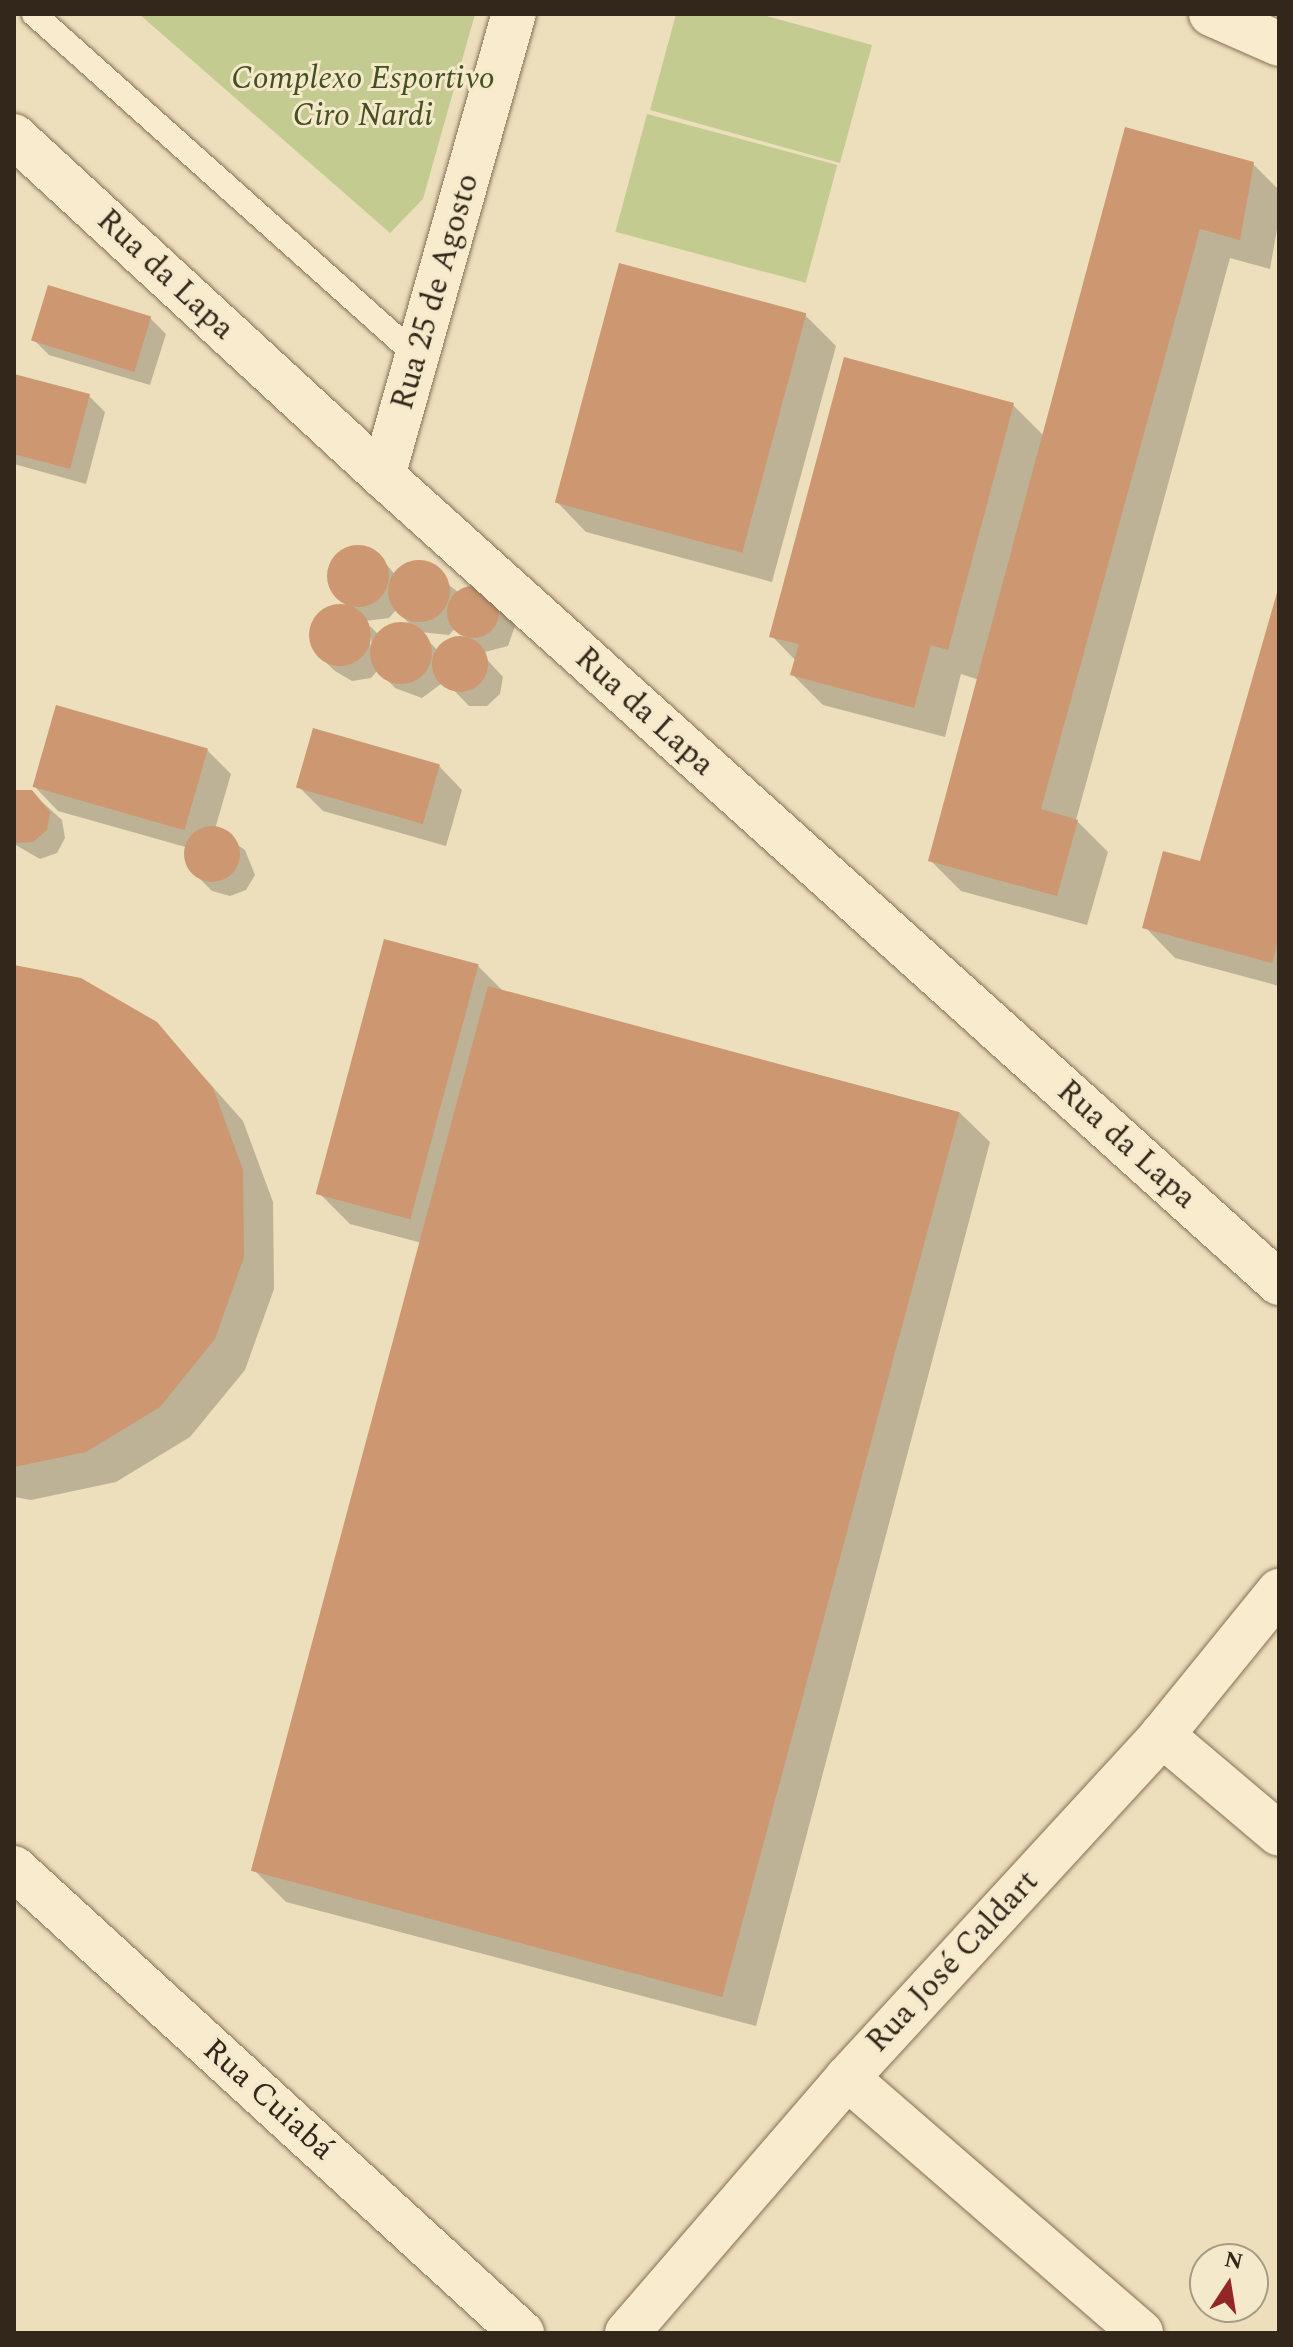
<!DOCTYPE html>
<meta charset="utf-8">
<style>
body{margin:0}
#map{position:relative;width:1293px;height:2347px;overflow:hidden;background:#eddfbc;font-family:Spectral,serif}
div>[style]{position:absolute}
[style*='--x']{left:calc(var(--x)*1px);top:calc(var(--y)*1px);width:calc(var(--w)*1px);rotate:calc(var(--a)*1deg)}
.green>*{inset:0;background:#c3cb90;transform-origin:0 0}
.shadow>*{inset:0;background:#0003}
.building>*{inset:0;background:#cc9771;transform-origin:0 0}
.round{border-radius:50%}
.roads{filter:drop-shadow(0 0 2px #846f56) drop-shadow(0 0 2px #846f56)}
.service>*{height:24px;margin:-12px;padding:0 12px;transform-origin:12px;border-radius:12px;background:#f9ecce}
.minor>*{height:44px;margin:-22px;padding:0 22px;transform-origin:22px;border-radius:22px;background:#f9ecce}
.tertiary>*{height:44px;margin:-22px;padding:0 22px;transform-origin:22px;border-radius:22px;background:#f9ecce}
.secondary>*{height:44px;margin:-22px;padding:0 22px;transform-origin:22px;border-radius:22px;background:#f9ecce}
span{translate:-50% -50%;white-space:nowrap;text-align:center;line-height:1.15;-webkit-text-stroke:6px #f5e9cb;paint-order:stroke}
.park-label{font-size:32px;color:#445021;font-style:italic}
.street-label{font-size:32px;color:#33271b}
.frame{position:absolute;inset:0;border:16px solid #33271b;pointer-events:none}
.north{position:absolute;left:1189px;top:2243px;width:80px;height:80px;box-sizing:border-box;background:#f5e9cb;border:2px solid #a79b85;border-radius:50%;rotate:12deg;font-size:22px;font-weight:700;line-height:32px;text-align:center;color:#33271b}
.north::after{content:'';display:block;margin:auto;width:28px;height:36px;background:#932626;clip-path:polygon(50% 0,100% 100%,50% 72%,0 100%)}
</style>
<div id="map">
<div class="green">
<div style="clip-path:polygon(139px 14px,475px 14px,423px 199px,390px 233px)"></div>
<div style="clip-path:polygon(676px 14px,759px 14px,872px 45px,840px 163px,650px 110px)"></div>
<div style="left:647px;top:114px;width:197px;height:122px;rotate:15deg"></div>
</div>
<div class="shadow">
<div style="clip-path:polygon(1126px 130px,1253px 164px,1279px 190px,1279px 218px,1270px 269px,1230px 258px,1076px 820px,1108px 852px,1087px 925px,961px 891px,930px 860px,979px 680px,961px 674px,945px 737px,823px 705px,792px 674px,796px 661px,772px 636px,1013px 405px,1044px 436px)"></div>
<div style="clip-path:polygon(620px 265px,805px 315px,836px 346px,772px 582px,586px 532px,556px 501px)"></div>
<div style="clip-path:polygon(150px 318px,166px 334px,150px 385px,49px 355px,33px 339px)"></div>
<div style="clip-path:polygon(14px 379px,89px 396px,105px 412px,86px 484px,14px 464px)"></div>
<div style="clip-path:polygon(evenodd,350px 548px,378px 554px,396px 576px,403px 568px,420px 563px,458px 592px,475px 586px,516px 623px,508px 646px,481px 653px,503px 677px,500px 694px,487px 706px,469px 706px,445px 681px,422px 698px,395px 688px,378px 670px,371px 678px,352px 681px,335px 671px,318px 655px,311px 637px,324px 611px,349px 608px,336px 595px,329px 577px,335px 559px,350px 548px,396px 610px,418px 632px,402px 624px,379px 635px,370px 626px,372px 651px,365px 621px,389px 618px,396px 610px,350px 548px,457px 626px,470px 639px,452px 640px,439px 652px,420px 632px,449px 635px,457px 626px)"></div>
<div style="clip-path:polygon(1279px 593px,1279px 986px,1175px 958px,1145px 927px,1202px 864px)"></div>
<div style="clip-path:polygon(207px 750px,231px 774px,215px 829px,245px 850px,255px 875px,246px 890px,230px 896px,212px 891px,195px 874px,187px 861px,189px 848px,58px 811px,35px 787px)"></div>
<div style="clip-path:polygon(439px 766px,462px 790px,446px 846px,323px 811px,299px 787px)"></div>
<div style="clip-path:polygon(31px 792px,62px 820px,65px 838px,57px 853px,40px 859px,14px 844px,14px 794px)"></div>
<div style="clip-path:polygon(478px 966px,505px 993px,959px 1112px,990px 1142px,756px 2026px,286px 1902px,256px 1872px,422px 1243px,350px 1224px,320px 1194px)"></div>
<div style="clip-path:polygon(14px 967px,156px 1023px,243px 1121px,273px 1202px,274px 1289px,245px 1370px,190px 1437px,116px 1482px,31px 1500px,14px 1497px)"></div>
</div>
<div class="building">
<div style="clip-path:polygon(1125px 127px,1254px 162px,1240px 240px,1200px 229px,1041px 809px,1078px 820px,1057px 896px,928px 861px)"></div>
<div style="left:619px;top:263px;width:194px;height:248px;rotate:15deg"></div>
<div style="left:48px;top:285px;width:108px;height:58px;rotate:17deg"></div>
<div style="clip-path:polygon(844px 357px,1014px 403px,948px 650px,931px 645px,914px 708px,790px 675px,799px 644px,769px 637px)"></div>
<div style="clip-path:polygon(14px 374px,90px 394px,70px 469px,14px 454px)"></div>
<div class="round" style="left:327px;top:545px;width:62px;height:62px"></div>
<div class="round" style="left:388px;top:560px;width:62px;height:62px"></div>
<div class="round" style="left:447px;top:586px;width:52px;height:52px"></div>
<div style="clip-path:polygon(1278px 589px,1279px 937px,1272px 963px,1142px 928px,1163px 851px,1200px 861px)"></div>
<div class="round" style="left:309px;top:604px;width:62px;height:62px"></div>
<div class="round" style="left:370px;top:622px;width:62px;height:62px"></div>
<div class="round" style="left:432px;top:636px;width:56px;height:56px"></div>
<div style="left:56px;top:705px;width:158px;height:85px;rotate:16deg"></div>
<div style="left:313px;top:728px;width:132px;height:62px;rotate:16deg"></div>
<div style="clip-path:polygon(14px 790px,32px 790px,50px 812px,47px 830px,33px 842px,14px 843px)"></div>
<div class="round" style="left:184px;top:826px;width:56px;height:56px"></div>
<div style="left:384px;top:939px;width:98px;height:264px;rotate:15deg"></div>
<div style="clip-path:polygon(14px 965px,81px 978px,157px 1022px,213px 1088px,243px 1170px,244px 1257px,215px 1339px,160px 1407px,86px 1452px,14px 1467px)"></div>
<div style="left:488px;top:986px;width:488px;height:916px;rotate:15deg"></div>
</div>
<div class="roads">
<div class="service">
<div style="--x:34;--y:14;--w:516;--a:41.78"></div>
</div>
<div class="minor">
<div style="--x:1211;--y:14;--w:74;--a:23.8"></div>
<div style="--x:1162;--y:1735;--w:153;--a:40.2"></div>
<div style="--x:847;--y:2078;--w:389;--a:40.9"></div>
<div style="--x:627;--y:2333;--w:337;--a:-49.2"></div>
<div style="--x:847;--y:2078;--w:466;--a:-47.4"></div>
<div style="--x:1162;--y:1735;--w:186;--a:-50.9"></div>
</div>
<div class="tertiary">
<div style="--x:383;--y:476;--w:480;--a:-74.2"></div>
</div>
<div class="secondary">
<div style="--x:14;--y:136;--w:502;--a:42.66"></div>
<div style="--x:383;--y:476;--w:1206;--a:42.01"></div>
<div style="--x:14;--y:1868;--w:689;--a:42.47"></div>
</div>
</div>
<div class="park-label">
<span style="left:363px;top:98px">Complexo Esportivo<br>Ciro Nardi</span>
</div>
<div class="street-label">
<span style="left:165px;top:275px;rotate:43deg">Rua da Lapa</span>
<span style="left:436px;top:292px;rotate:-74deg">Rua 25 de Agosto</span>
<span style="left:644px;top:712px;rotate:42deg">Rua da Lapa</span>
<span style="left:1126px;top:1145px;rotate:42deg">Rua da Lapa</span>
<span style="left:953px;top:1962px;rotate:-47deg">Rua José Caldart</span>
<span style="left:268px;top:2100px;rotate:42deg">Rua Cuiabá</span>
</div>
<div class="frame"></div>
<div class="north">N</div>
</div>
